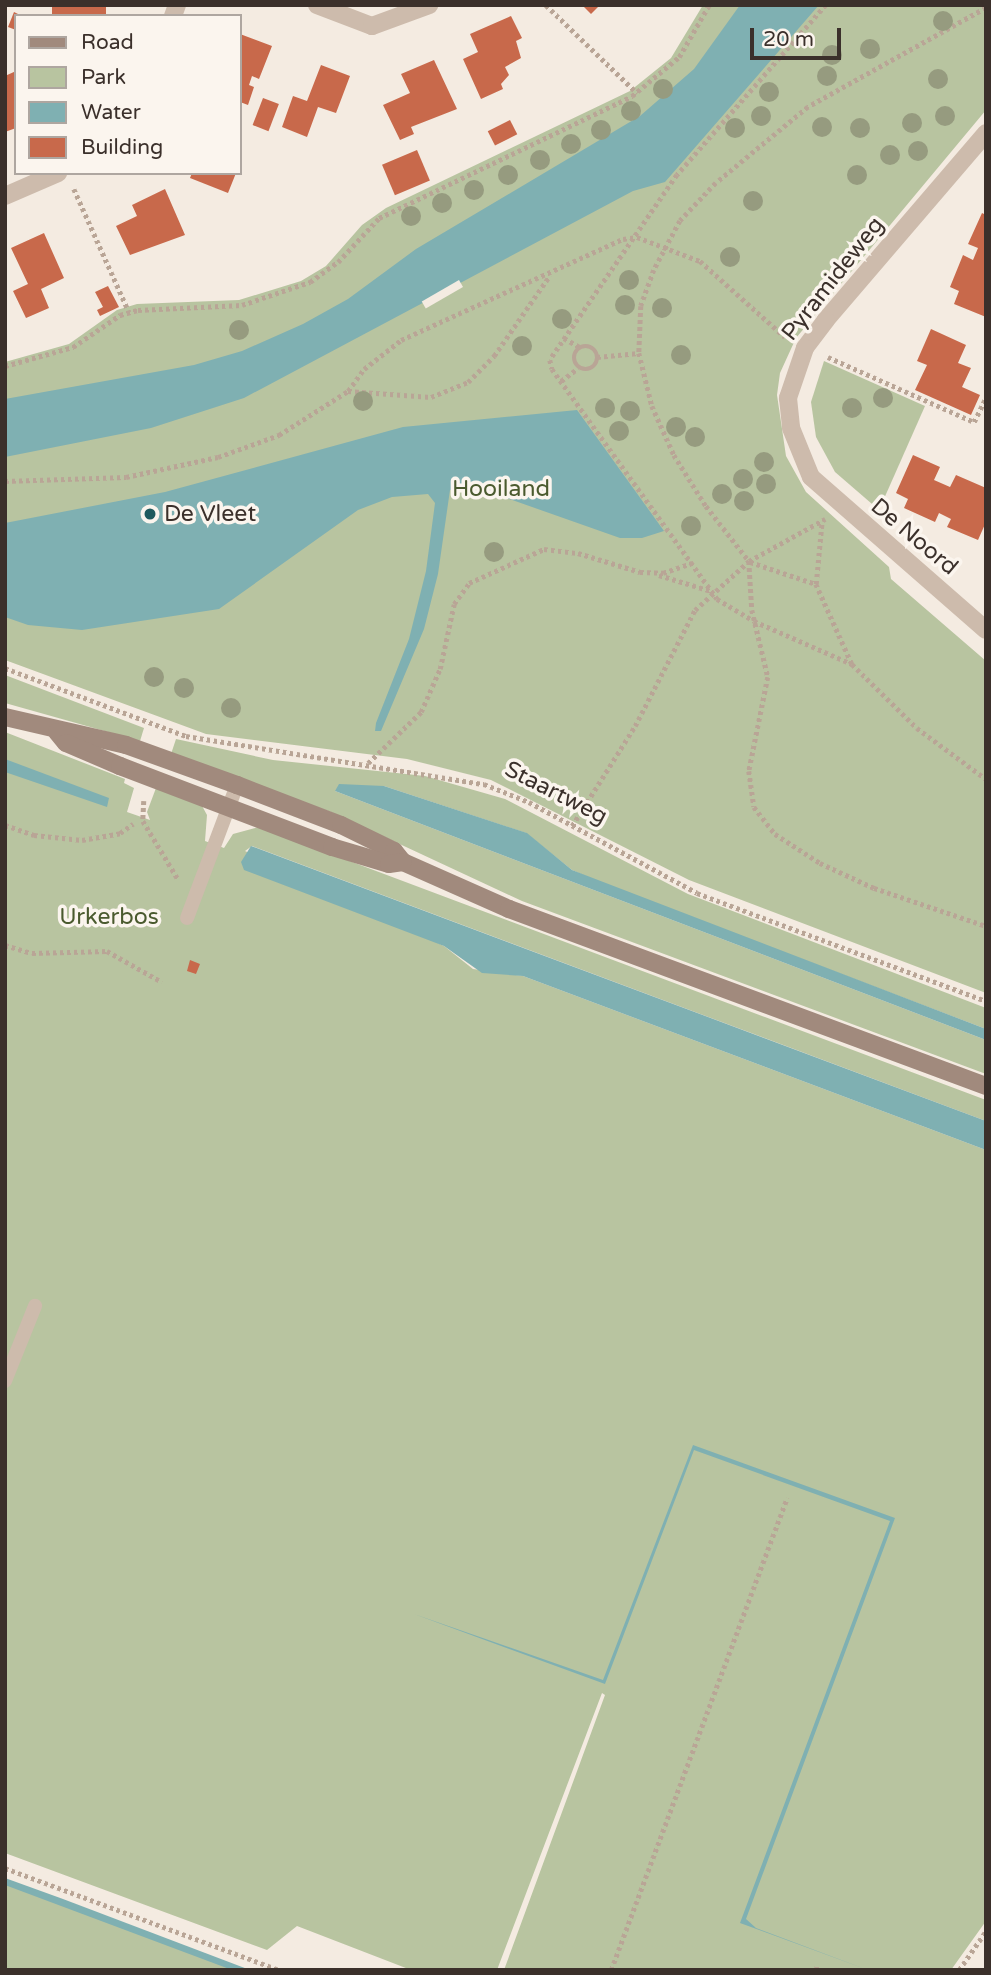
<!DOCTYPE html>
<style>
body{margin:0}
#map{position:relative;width:991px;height:1975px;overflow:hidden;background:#f4ebe1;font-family:"Varela Round",sans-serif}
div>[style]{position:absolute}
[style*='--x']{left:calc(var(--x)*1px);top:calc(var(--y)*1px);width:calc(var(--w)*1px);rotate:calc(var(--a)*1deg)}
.green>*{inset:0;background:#b8c4a0}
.water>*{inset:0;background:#7fb0b2}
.pier>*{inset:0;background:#f4ebe1;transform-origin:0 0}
.building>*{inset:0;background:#c8694b;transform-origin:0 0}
.path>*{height:4.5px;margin-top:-2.25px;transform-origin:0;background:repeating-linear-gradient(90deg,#b9a596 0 3.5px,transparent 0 7px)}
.path>.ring{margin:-2.25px;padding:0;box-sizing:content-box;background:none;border:4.5px solid #b9a596;border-radius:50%}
.lane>*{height:14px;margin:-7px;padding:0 7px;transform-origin:7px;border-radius:7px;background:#cdbbac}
.street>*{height:18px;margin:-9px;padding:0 9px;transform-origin:9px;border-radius:9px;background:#cdbbac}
.secondary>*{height:18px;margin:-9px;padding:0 9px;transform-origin:9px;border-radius:9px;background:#a18a7d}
.trees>*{width:20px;height:20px;margin:-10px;border-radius:50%;background:#969b7f}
.dots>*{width:19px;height:19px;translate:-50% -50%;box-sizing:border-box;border:4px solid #fbf5ee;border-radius:50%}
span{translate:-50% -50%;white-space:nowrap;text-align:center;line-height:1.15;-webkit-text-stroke:7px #fbf5ee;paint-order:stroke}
.street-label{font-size:23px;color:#3b302b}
.park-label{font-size:23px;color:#4a5a2e}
.poi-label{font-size:23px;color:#3b302b}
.left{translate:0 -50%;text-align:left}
.frame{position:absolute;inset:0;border:7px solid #3b302b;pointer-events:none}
.legend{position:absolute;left:14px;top:14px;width:228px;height:161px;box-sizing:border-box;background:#fbf5ee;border:2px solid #aea6a0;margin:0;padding:9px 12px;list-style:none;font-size:21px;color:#3b302b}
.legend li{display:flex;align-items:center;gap:14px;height:35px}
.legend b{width:35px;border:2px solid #aea6a0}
.scale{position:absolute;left:750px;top:28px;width:91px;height:32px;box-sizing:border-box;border:4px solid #3b302b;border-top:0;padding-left:9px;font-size:21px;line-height:24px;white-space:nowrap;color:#3b302b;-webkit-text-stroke:5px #fbf5ee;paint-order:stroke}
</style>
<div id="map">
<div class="green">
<div style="clip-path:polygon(703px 5px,986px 5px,986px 110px,796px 338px,780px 373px,777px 395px,786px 456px,806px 492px,889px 567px,891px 579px,986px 661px,986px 993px,689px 880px,491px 780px,407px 759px,206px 734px,5px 660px,5px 362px,69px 344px,117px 310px,137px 304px,239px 300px,301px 281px,326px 266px,362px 225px,386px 208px,630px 91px,671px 58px)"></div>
<div style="clip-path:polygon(824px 361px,925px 406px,879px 510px,835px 472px,816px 437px,811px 402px)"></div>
<div style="clip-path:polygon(5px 675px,144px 728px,140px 741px,5px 703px)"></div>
<div style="clip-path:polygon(5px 732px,125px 779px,124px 783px,134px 788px,127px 812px,150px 820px,147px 812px,156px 788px,201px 804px,207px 815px,205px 841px,224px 848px,233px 834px,259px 827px,986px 1100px,986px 1121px,252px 846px,245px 851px,444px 946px,473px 969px,523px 976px,986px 1150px,986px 1921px,951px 1970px,504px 1970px,605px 1695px,602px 1693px,497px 1970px,411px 1970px,297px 1926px,267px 1950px,5px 1853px)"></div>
<div style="clip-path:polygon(176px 739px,273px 760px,425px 776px,505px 799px,688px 894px,986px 1008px,986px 1029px,599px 882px,572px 870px,526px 833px,384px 786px,335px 791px,986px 1040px,986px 1074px,522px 901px,331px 812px,171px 754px)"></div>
<div style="clip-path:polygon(5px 1882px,240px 1970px,5px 1970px)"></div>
</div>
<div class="water">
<div style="clip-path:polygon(740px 5px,819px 5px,665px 182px,633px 191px,244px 398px,151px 428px,5px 457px,5px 399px,194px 365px,242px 351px,303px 324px,348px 299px,416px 249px,640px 116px,694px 69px)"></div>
<div style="clip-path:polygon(577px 410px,664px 531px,642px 538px,620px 538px,481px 489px,464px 485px,450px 490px,438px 574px,424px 629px,381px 731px,375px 731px,376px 723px,409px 639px,426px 571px,435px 503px,428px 494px,392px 497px,358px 510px,219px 609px,82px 630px,28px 625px,5px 617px,5px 523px,165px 492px,403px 427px)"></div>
<div style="clip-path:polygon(5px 759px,109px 798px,107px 807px,5px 772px)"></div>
<div style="clip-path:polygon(339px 784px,384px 786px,527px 833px,572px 870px,986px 1029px,986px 1040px,335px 791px)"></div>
<div style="clip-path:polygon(251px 846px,986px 1121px,986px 1150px,523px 976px,482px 973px,444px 946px,244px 870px,241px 862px)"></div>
<div style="clip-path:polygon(693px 1445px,895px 1518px,746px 1919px,756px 1928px,868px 1970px,740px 1923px,890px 1521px,694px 1450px,605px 1684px,414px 1614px,603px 1680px)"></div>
<div style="clip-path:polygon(5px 1878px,63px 1899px,250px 1970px,232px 1970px,5px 1885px)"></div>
</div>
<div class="pier">
<div style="left:459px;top:280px;width:8px;height:43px;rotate:60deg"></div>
</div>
<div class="building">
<div style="left:52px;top:5px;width:54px;height:12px"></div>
<div style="clip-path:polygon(582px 5px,600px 5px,591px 14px)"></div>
<div style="clip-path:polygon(14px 12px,22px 16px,16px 16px,16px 30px,8px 27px)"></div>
<div style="clip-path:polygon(511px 16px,522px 38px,516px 41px,521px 58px,505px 67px,509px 75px,501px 84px,503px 89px,481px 99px,463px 59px,478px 52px,470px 34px)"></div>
<div style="clip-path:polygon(240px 34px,272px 46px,259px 79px,252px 76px,249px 85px,254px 87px,248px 105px,240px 102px)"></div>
<div style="clip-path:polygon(434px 60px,457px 109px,411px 127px,414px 134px,400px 140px,383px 105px,410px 93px,401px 74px)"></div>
<div style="clip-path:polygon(321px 65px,350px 76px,336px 113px,318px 107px,307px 137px,282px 127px,293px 96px,307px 101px)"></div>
<div style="clip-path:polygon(16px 71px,16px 128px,5px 132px,5px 76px)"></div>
<div style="left:263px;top:98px;width:17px;height:29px;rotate:21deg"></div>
<div style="left:510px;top:120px;width:16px;height:25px;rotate:63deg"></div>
<div style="left:417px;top:150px;width:33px;height:38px;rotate:67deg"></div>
<div style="clip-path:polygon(192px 173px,236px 173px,228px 193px,190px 178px)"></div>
<div style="clip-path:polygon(165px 189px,185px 235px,130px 255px,116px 226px,137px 216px,132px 205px)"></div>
<div style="clip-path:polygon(982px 213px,986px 215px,986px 317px,954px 304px,959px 291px,950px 287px,963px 255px,973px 260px,978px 248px,968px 244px)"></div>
<div style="clip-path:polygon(44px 233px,64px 278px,41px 289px,49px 308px,26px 318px,13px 291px,28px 284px,11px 248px)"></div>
<div style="clip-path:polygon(108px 286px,119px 307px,100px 316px,97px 310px,103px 307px,95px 292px)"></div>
<div style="clip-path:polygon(931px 329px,966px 345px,958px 363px,971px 368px,962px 387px,980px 395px,971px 415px,915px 390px,927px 365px,917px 361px)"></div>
<div style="clip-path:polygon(913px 455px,940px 467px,934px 480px,950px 487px,956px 475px,986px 488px,986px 522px,978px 540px,947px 527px,951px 519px,939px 513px,935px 522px,904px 508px,908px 499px,896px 493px)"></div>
<div style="clip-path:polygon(190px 960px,200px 964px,196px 974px,187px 971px)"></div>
</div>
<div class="path">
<div style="--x:546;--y:5;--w:127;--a:44"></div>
<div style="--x:826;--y:5;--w:226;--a:131.2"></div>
<div style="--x:677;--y:175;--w:224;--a:124.5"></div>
<div style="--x:550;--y:360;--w:9;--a:77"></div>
<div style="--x:552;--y:369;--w:283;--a:54.3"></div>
<div style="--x:717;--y:599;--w:43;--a:30.7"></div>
<div style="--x:754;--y:621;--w:107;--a:23.7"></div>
<div style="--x:986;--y:8;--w:204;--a:150.9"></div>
<div style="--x:808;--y:107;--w:119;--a:140.4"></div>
<div style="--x:716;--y:183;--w:52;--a:133.5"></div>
<div style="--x:680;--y:221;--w:55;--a:118"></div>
<div style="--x:654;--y:270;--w:38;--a:110"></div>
<div style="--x:641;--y:306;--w:47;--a:92.4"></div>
<div style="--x:639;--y:353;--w:55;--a:76.2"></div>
<div style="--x:652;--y:406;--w:54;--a:65.8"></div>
<div style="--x:674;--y:455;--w:60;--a:57.9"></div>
<div style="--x:706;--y:506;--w:70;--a:52"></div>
<div style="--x:749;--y:561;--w:49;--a:86.5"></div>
<div style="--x:752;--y:610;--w:69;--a:76.6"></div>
<div style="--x:768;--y:677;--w:96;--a:101.4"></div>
<div style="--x:749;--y:771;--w:36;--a:82"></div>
<div style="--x:754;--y:807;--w:34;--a:52"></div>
<div style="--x:775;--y:834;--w:54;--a:32.8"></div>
<div style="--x:820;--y:863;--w:60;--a:24.8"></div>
<div style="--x:874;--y:888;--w:118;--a:18.7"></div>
<div style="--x:74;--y:189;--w:135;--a:65.9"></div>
<div style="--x:564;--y:338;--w:20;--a:30"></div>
<div class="ring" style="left:574px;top:346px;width:19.5px;height:19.5px"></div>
<div style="--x:597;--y:357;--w:42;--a:-5.4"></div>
<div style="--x:828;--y:357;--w:160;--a:24"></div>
<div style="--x:974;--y:422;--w:28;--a:-64"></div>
<div style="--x:5;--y:366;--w:71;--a:-15.6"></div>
<div style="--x:73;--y:347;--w:57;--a:-34.2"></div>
<div style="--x:120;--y:315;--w:19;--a:-16"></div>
<div style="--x:138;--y:310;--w:104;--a:-2.8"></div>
<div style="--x:242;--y:305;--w:72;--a:-18.7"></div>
<div style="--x:310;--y:282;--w:34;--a:-36"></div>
<div style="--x:338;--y:262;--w:60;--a:-47"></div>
<div style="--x:379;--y:218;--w:281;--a:-25.7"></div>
<div style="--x:632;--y:96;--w:61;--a:-39.7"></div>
<div style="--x:679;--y:57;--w:60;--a:-60"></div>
<div style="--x:561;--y:381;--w:21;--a:-37"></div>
<div style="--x:348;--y:391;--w:83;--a:4.1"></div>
<div style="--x:431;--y:397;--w:40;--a:-22"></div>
<div style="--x:468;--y:382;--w:37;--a:-45"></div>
<div style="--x:494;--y:356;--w:98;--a:-55.3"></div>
<div style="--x:5;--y:481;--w:121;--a:-1.9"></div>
<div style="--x:126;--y:477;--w:94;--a:-12.3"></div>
<div style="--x:218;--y:457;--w:65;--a:-19.8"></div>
<div style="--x:279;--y:435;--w:82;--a:-32.5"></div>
<div style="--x:348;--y:391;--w:27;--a:-54"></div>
<div style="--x:364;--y:369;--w:47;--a:-38.1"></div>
<div style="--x:401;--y:340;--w:244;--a:-24.5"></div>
<div style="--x:623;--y:239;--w:14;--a:-8"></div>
<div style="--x:637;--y:237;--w:67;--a:20.9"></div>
<div style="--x:700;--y:261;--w:114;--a:41.8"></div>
<div style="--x:750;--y:562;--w:70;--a:18.4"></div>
<div style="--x:816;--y:584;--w:88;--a:65.8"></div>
<div style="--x:852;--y:664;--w:91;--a:44.6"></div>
<div style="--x:917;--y:728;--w:86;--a:36.5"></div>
<div style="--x:659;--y:575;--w:54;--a:17.1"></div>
<div style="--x:816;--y:584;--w:63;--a:-84.6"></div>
<div style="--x:5;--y:668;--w:193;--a:20.6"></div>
<div style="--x:186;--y:736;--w:302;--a:9.2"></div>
<div style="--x:484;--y:784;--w:48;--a:21.8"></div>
<div style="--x:529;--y:802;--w:191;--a:28.4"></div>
<div style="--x:697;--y:893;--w:309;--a:20.5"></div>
<div style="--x:368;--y:763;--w:74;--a:-43.9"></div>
<div style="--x:421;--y:712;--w:47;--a:-66.2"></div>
<div style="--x:440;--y:669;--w:66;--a:-77.8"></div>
<div style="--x:454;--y:604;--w:26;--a:-54"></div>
<div style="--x:469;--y:583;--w:82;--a:-24.4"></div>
<div style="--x:544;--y:549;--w:34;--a:7"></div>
<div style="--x:578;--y:553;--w:65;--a:17"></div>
<div style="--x:640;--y:572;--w:23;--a:2"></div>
<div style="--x:663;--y:573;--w:31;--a:-19"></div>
<div style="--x:144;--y:801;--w:20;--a:93"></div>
<div style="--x:143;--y:821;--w:68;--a:58.9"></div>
<div style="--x:5;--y:825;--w:31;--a:19"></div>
<div style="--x:34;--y:835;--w:48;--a:5.9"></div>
<div style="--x:82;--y:840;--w:39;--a:-10"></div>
<div style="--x:120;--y:833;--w:16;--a:-35"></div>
<div style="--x:572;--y:826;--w:118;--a:-57.8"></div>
<div style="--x:635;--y:726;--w:131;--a:-62.7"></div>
<div style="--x:695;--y:610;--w:73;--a:-42.2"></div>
<div style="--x:749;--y:561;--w:87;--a:-28.9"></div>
<div style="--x:5;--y:945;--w:28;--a:17"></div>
<div style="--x:32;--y:953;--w:75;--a:-1.5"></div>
<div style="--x:107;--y:951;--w:63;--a:29.4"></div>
<div style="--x:5;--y:1868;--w:292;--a:20.4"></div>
<div style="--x:611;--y:1970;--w:504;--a:-69.55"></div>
<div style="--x:816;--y:1970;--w:4;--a:-76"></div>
<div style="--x:959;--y:1970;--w:47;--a:-55.3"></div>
</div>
<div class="lane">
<div style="--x:187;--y:918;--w:142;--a:-69.4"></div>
<div style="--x:5;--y:1381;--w:81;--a:-68.2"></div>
</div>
<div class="street">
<div style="--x:317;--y:5;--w:59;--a:20.9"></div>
<div style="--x:372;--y:26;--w:61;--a:-20.2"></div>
<div style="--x:173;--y:16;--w:12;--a:-70"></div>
<div style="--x:986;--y:133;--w:246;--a:130.6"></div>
<div style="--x:826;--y:320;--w:35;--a:127"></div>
<div style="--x:805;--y:348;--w:53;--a:108.8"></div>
<div style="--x:788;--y:398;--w:30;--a:84"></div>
<div style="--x:791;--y:428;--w:53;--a:67.8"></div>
<div style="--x:811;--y:477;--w:232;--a:41.2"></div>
<div style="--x:5;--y:196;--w:58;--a:-23.5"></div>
</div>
<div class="secondary">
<div style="--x:5;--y:717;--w:124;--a:13"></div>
<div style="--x:126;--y:745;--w:118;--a:19.8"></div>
<div style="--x:237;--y:785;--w:111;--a:21"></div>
<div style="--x:341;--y:825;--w:59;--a:26.1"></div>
<div style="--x:394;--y:851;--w:14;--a:51"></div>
<div style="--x:403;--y:862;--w:116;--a:23.9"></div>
<div style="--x:509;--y:909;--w:509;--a:20.36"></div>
<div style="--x:57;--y:732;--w:14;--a:51"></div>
<div style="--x:66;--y:743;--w:59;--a:23.1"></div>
<div style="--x:120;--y:766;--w:227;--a:20.9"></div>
<div style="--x:332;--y:847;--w:59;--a:16.6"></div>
<div style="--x:389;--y:864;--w:14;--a:-8"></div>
</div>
<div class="trees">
<div style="left:943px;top:21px"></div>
<div style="left:870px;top:49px"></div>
<div style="left:832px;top:55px"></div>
<div style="left:827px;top:76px"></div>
<div style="left:938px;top:79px"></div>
<div style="left:663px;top:89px"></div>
<div style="left:769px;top:92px"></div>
<div style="left:631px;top:111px"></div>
<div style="left:761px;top:116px"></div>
<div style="left:945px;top:116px"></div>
<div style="left:912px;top:123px"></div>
<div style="left:822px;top:127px"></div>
<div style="left:735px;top:128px"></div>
<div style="left:860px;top:128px"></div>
<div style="left:601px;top:130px"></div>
<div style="left:571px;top:144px"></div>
<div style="left:918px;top:151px"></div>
<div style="left:890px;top:155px"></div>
<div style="left:540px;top:160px"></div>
<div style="left:508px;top:175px"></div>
<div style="left:857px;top:175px"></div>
<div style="left:474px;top:190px"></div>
<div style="left:753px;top:201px"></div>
<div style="left:442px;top:203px"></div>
<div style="left:411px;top:216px"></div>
<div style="left:730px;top:257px"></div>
<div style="left:629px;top:280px"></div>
<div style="left:625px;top:305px"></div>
<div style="left:662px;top:308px"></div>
<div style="left:562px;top:319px"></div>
<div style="left:239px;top:330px"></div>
<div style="left:522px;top:346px"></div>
<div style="left:681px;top:355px"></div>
<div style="left:883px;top:398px"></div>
<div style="left:363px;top:401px"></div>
<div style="left:605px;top:408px"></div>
<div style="left:852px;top:408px"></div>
<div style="left:630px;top:411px"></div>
<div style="left:676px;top:427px"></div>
<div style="left:619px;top:431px"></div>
<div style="left:695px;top:437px"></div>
<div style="left:764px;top:462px"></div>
<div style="left:743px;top:479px"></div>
<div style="left:766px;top:484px"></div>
<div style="left:722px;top:494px"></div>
<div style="left:744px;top:501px"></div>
<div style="left:691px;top:526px"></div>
<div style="left:494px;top:552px"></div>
<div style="left:154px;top:677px"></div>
<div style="left:184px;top:688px"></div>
<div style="left:231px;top:708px"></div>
</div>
<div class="dots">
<div style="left:150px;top:514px;background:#1f5a5e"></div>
</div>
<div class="street-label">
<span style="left:833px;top:279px;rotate:-52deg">Pyramideweg</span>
<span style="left:914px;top:537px;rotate:40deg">De Noord</span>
<span style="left:556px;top:793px;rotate:27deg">Staartweg</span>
</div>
<div class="park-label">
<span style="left:501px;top:489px">Hooiland</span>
<span style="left:109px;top:917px">Urkerbos</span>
</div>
<div class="poi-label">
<span class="left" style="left:164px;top:514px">De Vleet</span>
</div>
<div class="frame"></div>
<ul class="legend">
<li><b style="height:9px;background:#a18a7d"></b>Road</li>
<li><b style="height:19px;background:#b8c4a0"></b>Park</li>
<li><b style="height:19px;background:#7fb0b2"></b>Water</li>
<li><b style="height:19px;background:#c8694b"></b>Building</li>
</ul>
<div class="scale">20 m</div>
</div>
